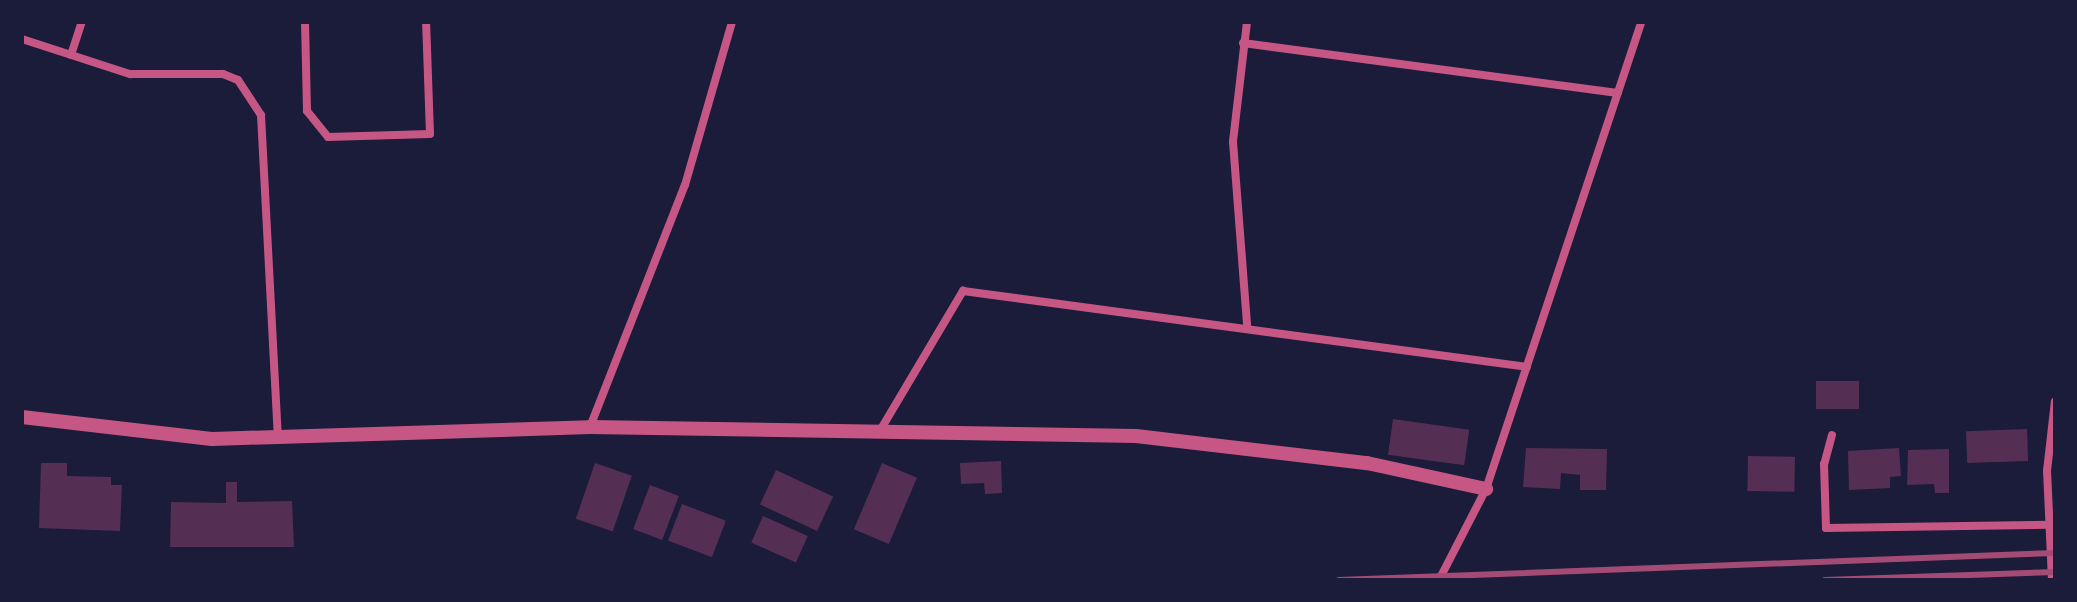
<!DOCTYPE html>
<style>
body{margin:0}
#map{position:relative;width:2077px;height:602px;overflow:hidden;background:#1b1b3a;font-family:"PT Sans Narrow",sans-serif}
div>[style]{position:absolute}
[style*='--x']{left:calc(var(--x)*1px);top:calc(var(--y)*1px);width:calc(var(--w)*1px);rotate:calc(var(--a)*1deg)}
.building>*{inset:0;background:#542f53;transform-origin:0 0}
.minor>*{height:8px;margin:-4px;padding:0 4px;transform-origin:4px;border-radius:4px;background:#c65784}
.tertiary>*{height:14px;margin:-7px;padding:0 7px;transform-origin:7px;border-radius:7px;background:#c65784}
.rail>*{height:6px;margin:-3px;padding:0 3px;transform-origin:3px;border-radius:3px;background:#a44b75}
span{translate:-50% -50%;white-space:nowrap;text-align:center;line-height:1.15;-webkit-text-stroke:6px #1b1b3a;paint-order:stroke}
.frame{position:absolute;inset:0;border:24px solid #1b1b3a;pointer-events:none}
</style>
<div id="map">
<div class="building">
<div style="left:1816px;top:381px;width:43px;height:28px"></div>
<div style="left:1393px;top:419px;width:77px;height:36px;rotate:8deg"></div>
<div style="left:2027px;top:429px;width:32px;height:61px;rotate:88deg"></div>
<div style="clip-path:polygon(1526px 448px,1607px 449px,1606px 490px,1580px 490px,1580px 475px,1561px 473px,1560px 489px,1523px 487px)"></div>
<div style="clip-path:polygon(1899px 448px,1901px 476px,1890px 477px,1890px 488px,1849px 490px,1848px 451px)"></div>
<div style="clip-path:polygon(1949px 449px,1949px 493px,1935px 493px,1934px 484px,1907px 485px,1908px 450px)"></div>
<div style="left:1748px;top:456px;width:47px;height:35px;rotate:1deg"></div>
<div style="clip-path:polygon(1001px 461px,1002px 493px,985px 494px,984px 483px,961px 484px,960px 463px)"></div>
<div style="clip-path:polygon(41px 463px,67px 463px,67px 476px,111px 477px,111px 485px,122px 485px,120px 531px,39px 528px)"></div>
<div style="left:595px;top:463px;width:39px;height:59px;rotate:19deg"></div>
<div style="left:882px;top:463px;width:38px;height:72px;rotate:23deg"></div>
<div style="left:776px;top:470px;width:63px;height:38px;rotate:25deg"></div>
<div style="clip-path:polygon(226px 482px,237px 482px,237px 502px,292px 501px,294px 547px,170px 547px,171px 502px,226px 503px)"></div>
<div style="left:650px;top:485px;width:31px;height:47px;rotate:21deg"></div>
<div style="left:682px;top:504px;width:47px;height:39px;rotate:21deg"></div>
<div style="left:763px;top:516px;width:49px;height:29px;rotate:24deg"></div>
</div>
<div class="minor">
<div style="--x:305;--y:22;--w:89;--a:88.7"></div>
<div style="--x:307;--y:111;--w:33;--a:51"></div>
<div style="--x:328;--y:137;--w:102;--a:-1.7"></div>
<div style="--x:430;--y:134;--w:112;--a:-92"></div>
<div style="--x:1247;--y:22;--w:121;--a:96.7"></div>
<div style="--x:1233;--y:142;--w:184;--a:85.6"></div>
<div style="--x:22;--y:39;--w:114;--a:18"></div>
<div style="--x:130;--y:74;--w:93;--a:0"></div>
<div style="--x:223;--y:74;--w:16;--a:22"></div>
<div style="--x:238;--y:80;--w:42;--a:56.7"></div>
<div style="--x:261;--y:115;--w:322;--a:87"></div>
<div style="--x:1243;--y:43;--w:378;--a:7.6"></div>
<div style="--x:71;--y:55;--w:35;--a:-72"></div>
<div style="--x:590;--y:427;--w:260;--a:-68.6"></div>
<div style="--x:685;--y:185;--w:170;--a:-73.9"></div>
<div style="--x:881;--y:429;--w:161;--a:-59.3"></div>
<div style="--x:963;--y:291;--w:569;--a:7.67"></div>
<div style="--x:1832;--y:435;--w:30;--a:105"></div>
<div style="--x:1824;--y:464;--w:64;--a:88.2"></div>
<div style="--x:1826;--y:528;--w:224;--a:-0.8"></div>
<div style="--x:1439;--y:580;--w:102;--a:-62.7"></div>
<div style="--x:1486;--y:489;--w:492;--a:-71.6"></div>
<div style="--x:2052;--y:580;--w:109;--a:-92.6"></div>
<div style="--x:2047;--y:471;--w:70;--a:-83.5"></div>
</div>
<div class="tertiary">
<div style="--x:22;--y:417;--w:191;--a:6.6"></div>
<div style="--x:212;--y:439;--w:378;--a:-1.8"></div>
<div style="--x:590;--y:427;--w:546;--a:0.94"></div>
<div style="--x:1136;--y:436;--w:233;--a:6.7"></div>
<div style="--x:1367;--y:463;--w:122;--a:12.3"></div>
</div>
<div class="rail">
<div style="--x:1339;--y:580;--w:717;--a:-2.16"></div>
<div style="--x:1825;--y:580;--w:230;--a:-2"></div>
</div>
<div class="frame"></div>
</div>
